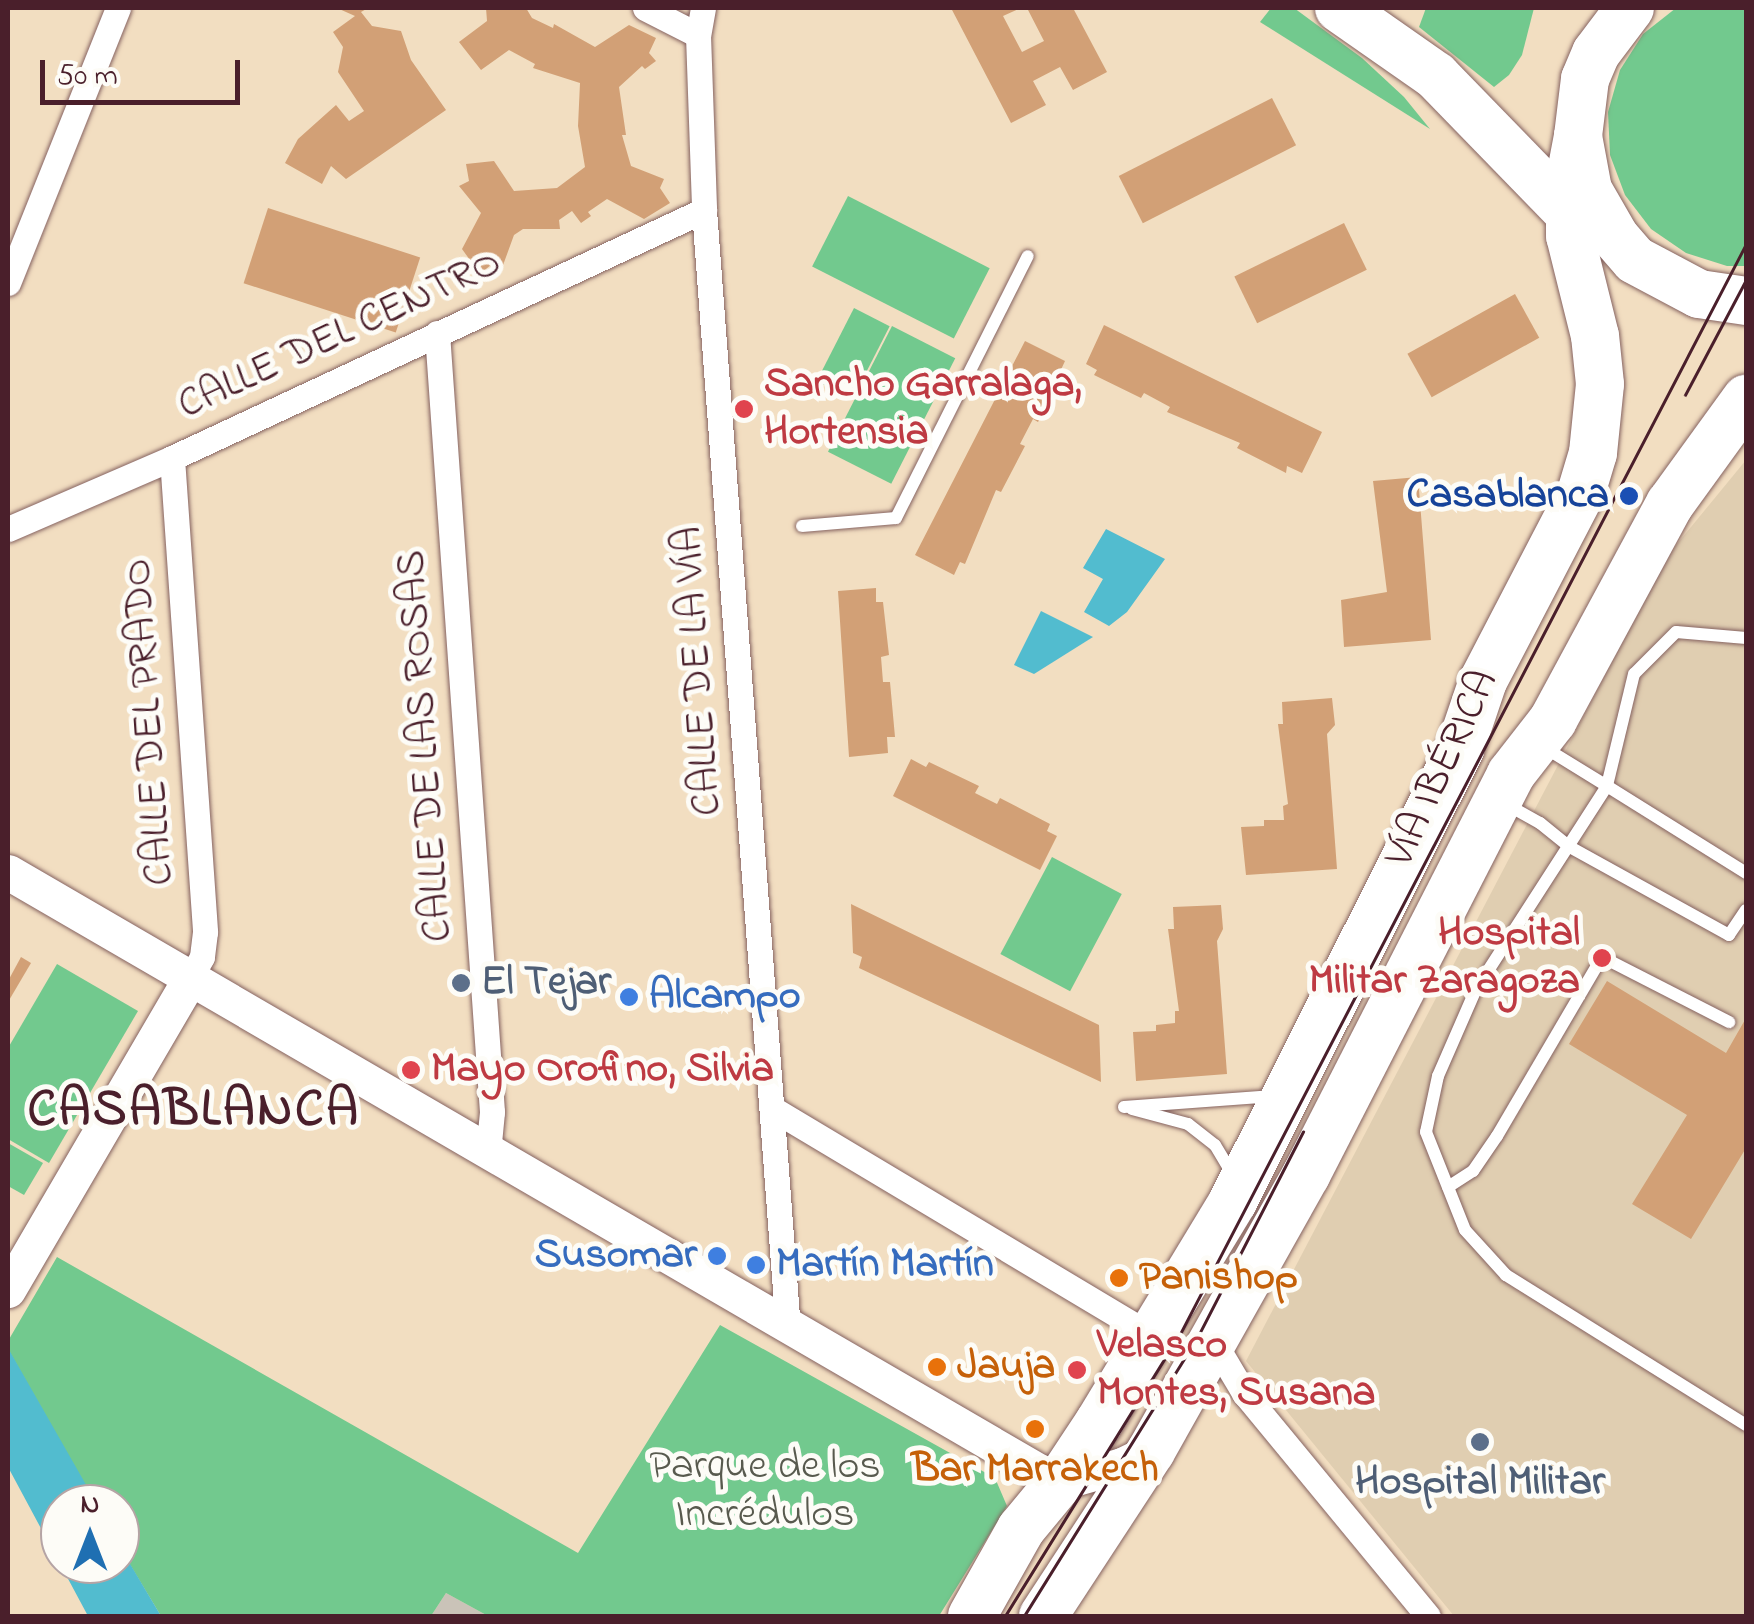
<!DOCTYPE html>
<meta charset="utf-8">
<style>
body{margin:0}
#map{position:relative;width:1754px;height:1624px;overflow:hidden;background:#f2dec1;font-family:"Indie Flower",sans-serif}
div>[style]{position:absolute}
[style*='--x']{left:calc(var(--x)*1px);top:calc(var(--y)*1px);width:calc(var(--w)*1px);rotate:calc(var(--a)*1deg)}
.built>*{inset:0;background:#e0ceb1}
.industrial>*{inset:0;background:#cac3b8}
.green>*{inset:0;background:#72c98e;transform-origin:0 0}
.water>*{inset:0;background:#52bccf}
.building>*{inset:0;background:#d2a076;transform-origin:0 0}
.roads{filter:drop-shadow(0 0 2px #856260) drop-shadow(0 0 2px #856260)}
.lane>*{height:12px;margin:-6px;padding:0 6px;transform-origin:6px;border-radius:6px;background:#fff}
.street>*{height:25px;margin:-12.5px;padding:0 12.5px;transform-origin:12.5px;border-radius:12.5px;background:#fff}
.secondary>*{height:35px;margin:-17.5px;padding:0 17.5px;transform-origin:17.5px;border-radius:17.5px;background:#fff}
.highway>*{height:48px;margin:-24px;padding:0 24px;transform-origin:24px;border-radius:24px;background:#fff}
.tram>*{height:2.5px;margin:-1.25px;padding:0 1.25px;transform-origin:1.25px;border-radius:1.25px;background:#4a1f2b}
.dots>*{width:28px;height:28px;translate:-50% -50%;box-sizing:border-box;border:5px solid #fdfcf7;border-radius:50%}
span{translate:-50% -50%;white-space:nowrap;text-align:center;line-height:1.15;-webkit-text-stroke:10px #fdfcf7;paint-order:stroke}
.street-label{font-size:42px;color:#4a1f2b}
.health-label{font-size:42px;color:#be3a42;font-weight:700}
.left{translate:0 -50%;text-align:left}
.right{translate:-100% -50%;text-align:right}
.transit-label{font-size:42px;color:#164399;font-weight:700}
.service-label{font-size:42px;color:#4e5e75;font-weight:700}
.shop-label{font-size:42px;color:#366cbe;font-weight:700}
.food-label{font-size:42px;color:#c56008;font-weight:700}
.park-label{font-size:42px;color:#585a4e}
.district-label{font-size:52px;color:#4a1f2b;font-weight:700;letter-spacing:2.5px}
.frame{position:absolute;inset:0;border:10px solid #4a1f2b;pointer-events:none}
.north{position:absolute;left:40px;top:1484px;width:100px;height:100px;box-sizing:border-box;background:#fdfcf7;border:2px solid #b5a4a5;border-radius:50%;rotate:0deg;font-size:28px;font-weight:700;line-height:40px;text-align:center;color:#4a1f2b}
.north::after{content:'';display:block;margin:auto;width:35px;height:45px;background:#1f6fb2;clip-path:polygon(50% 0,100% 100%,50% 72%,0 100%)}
.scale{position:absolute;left:40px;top:60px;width:200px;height:45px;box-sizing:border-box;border:5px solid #4a1f2b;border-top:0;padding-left:12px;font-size:30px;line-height:35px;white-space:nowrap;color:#4a1f2b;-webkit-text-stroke:8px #fdfcf7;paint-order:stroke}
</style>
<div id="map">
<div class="built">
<div style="clip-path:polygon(1746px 460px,1746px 1616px,1454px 1616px,1246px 1361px,1668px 555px)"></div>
</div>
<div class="industrial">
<div style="clip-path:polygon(446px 1593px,488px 1616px,431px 1616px)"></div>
</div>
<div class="green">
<div style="clip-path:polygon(1271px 8px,1294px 8px,1362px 58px,1404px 97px,1430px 129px,1260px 22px)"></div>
<div style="clip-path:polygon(1426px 8px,1534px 8px,1522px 55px,1509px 75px,1494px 87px,1419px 27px)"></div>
<div style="clip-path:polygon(1676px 8px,1746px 8px,1746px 266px,1727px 266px,1686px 253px,1651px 229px,1625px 195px,1610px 155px,1608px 112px,1620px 70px,1643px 34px)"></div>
<div style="left:848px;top:196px;width:159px;height:79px;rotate:27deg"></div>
<div style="left:854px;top:308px;width:40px;height:82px;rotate:27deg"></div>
<div style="left:892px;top:326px;width:71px;height:141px;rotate:27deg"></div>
<div style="left:1052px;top:857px;width:79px;height:110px;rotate:28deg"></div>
<div style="clip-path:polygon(57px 964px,138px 1011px,49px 1163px,8px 1139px,8px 1048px)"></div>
<div style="clip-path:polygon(8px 1143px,43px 1163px,24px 1195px,8px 1186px)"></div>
<div style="clip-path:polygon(57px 1257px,578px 1553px,720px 1325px,995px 1478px,1007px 1506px,939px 1616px,488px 1616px,446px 1593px,431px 1616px,161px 1616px,120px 1548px,120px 1504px,95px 1504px,8px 1349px,8px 1341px)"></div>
</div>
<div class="water">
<div style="clip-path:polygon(1106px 529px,1165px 559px,1127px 612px,1109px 626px,1084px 612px,1103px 579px,1083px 568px)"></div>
<div style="clip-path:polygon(1041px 611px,1093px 637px,1034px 674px,1014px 665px)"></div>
<div style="clip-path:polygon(8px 1348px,97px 1504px,60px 1504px,60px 1564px,120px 1564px,120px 1547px,161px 1616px,88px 1616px,8px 1467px)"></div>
</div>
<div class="building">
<div style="clip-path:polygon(337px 8px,368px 8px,361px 12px,372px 26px,401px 31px,411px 60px,446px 110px,346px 179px,331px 166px,322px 184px,285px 163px,298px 139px,336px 105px,349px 121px,364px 111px,338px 72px,343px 47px,333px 32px,355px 16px)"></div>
<div style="clip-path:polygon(486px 8px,526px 8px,532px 18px,553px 28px,554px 24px,595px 47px,629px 25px,656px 38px,649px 53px,656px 61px,645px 69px,642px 66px,619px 87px,626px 135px,622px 135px,631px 166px,664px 179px,660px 188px,670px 203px,644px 219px,607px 199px,588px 212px,591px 216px,581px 223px,572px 211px,559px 220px,560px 229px,523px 229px,514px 235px,502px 268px,492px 264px,480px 274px,462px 249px,481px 213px,459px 186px,469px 181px,466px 164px,494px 161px,514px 191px,557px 188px,585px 167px,578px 126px,580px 83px,533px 68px,535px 64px,509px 50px,481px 70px,459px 42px,487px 21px)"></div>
<div style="clip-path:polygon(951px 8px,1021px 8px,1003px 16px,1022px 52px,1044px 41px,1027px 8px,1073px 8px,1107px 72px,1073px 90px,1060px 67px,1033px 81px,1046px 105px,1011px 123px)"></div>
<div style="left:1272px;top:98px;width:53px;height:172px;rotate:63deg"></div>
<div style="left:268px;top:208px;width:160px;height:79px;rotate:18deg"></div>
<div style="left:1344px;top:223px;width:52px;height:122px;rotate:64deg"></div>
<div style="left:1515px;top:294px;width:50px;height:123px;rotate:61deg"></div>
<div style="clip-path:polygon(1104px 325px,1322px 432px,1302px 473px,1287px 466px,1286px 473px,1237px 448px,1240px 443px,1167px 412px,1170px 407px,1144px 393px,1141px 398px,1094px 375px,1097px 370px,1086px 364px)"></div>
<div style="clip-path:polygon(1025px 341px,1065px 361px,1059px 374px,1062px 377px,1038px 422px,1033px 419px,1020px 444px,1025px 446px,1001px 492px,996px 490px,965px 564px,960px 562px,954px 575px,915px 555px)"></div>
<div style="clip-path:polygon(1418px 477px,1431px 640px,1344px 647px,1341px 600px,1387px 592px,1373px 481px)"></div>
<div style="clip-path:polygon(876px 588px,876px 602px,883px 602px,889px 655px,881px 657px,883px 682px,890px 682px,895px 737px,887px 737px,888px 753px,849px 757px,838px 591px)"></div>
<div style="clip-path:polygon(1332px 698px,1335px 725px,1327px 734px,1337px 869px,1246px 875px,1241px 827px,1264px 826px,1264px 820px,1284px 820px,1283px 806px,1288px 804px,1278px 724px,1283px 724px,1282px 702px)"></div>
<div style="clip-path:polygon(911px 759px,926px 767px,929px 762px,979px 786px,975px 793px,997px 804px,1000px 798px,1050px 824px,1047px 831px,1057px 836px,1040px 870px,893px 796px)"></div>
<div style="clip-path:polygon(851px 904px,1099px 1025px,1101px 1082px,859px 968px,862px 957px,853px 953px)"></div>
<div style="clip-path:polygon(1221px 905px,1223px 929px,1217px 941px,1227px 1074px,1136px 1081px,1133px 1032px,1156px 1031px,1156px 1025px,1175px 1023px,1175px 1011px,1179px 1011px,1168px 929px,1174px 929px,1173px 907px)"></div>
<div style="clip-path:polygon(21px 957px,31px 963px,8px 1002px,8px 981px)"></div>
<div style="clip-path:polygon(1607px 981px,1726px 1053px,1746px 1018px,1746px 1148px,1691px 1239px,1632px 1204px,1687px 1115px,1569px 1044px)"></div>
</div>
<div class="roads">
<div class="lane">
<div style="--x:802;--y:526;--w:94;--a:-4.9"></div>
<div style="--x:896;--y:518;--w:293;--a:-63.3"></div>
<div style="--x:1746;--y:638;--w:70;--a:-175.1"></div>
<div style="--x:1676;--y:632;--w:59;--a:135"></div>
<div style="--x:1634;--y:674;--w:115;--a:103.6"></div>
<div style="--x:1607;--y:786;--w:164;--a:32"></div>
<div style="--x:1542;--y:746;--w:76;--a:31.6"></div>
<div style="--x:1607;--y:786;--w:242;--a:122.8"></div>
<div style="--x:1476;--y:989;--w:95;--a:113.6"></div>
<div style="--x:1438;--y:1076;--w:57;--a:102.1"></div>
<div style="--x:1426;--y:1132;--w:105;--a:68.3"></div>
<div style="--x:1465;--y:1230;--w:61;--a:47.7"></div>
<div style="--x:1506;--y:1275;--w:283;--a:32"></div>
<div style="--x:1504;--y:803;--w:41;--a:29.1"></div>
<div style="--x:1540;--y:823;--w:36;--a:39"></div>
<div style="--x:1568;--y:846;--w:184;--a:28.9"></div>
<div style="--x:1729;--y:935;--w:30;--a:-56"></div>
<div style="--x:1124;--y:1107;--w:150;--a:-4.2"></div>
<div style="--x:1132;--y:1109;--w:58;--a:15"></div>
<div style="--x:1188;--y:1124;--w:34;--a:38"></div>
<div style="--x:1215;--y:1145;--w:31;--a:59"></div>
<div style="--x:1448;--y:1187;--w:30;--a:-33"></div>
<div style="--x:1473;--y:1171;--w:42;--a:-55.6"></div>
<div style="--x:1497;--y:1136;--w:208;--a:-59.6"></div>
<div style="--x:1602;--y:957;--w:143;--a:27.1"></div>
</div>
<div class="street">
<div style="--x:645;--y:8;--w:59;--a:27"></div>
<div style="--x:703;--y:8;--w:27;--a:100"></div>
<div style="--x:698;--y:35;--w:175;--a:88"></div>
<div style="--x:704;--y:210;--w:1122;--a:85.71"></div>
<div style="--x:8;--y:283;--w:296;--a:-68.2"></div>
<div style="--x:437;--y:333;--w:781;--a:85.96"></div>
<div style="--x:492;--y:1112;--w:41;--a:95.6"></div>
<div style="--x:172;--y:458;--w:475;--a:86"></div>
<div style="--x:205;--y:932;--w:25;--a:97"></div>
<div style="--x:202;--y:957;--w:24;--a:120"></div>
<div style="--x:8;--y:529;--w:179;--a:-23.4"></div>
<div style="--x:172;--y:458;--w:587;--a:-24.99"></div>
<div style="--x:773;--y:1109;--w:442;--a:30.9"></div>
<div style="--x:1212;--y:1339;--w:63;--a:59.3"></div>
<div style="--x:1244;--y:1393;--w:289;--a:50.5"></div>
</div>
<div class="secondary">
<div style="--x:8;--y:872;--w:1216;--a:30.17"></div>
<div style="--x:1059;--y:1483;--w:66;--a:-15.9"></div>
<div style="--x:1122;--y:1465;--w:32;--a:-26"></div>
<div style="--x:8;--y:1290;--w:361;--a:-59.7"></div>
</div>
<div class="highway">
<div style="--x:1339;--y:8;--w:118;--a:35"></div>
<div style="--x:1436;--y:76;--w:212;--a:45.8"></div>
<div style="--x:1630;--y:8;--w:56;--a:127.1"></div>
<div style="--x:1596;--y:53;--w:28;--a:113"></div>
<div style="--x:1585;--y:79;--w:57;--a:97"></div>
<div style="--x:1578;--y:136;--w:55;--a:79.5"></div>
<div style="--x:1588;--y:190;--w:54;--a:60.1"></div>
<div style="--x:1615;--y:237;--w:30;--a:49"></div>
<div style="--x:1635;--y:260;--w:72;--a:28"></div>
<div style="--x:1699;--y:294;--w:48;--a:8.5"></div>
<div style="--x:972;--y:1616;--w:100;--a:-60.6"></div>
<div style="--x:1021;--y:1529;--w:60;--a:-50.4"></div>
<div style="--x:1059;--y:1483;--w:74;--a:-56.5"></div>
<div style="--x:1100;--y:1421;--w:257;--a:-58.8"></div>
<div style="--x:1233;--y:1201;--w:506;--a:-63.33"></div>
<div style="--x:1460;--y:749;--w:72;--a:-71.3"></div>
<div style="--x:1483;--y:681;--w:212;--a:-62.5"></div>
<div style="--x:1581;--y:493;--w:42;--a:-73.3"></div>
<div style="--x:1593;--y:453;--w:69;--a:-84.2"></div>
<div style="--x:1600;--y:384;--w:48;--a:-95.9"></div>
<div style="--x:1595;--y:336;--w:103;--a:-104"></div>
<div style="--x:1570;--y:236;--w:58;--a:-90"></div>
<div style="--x:1570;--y:178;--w:43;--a:-79.2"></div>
<div style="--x:1043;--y:1616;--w:197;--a:-56.8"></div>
<div style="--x:1151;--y:1451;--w:317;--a:-60.7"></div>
<div style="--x:1306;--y:1175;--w:450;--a:-62.9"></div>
<div style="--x:1511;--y:774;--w:68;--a:-52.1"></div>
<div style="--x:1553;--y:720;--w:246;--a:-61.6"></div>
<div style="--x:1670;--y:504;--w:130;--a:-54.1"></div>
</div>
</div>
<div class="tram">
<div style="--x:1685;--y:395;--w:130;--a:-62.1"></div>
<div style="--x:1005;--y:1616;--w:332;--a:-58.2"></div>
<div style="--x:1180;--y:1334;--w:1228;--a:-62.56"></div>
<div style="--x:1024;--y:1616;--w:325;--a:-58.1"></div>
<div style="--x:1196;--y:1340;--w:234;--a:-62.8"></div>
</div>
<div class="dots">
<div style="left:744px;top:409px;background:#e0444e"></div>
<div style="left:1629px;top:496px;background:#1a4fb4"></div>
<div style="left:1602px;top:958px;background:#e0444e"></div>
<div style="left:461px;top:983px;background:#5c6f8a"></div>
<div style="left:629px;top:997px;background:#3f7fe0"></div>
<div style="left:411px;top:1070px;background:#e0444e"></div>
<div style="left:717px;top:1256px;background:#3f7fe0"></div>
<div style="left:756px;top:1265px;background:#3f7fe0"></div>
<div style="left:1119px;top:1278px;background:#e8710a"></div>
<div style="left:937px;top:1367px;background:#e8710a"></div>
<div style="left:1077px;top:1370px;background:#e0444e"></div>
<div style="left:1035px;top:1429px;background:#e8710a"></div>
<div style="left:1480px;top:1442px;background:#5c6f8a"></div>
</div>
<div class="street-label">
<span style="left:340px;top:335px;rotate:-25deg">CALLE DEL CENTRO</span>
<span style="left:699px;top:671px;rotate:-94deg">CALLE DE LA VÍA</span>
<span style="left:150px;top:722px;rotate:-94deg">CALLE DEL PRADO</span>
<span style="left:426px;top:746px;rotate:-94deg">CALLE DE LAS ROSAS</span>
<span style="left:1443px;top:769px;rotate:-65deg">VÍA IBÉRICA</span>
</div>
<div class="health-label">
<span class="left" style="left:764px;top:409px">Sancho Garralaga,<br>Hortensia</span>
<span class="right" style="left:1580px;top:958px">Hospital<br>Militar Zaragoza</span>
<span class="left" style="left:431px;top:1070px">Mayo Orofino, Silvia</span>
<span class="left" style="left:1097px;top:1370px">Velasco<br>Montes, Susana</span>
</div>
<div class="transit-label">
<span class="right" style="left:1609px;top:496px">Casablanca</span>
</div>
<div class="service-label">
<span class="left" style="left:481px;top:983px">El Tejar</span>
<span style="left:1480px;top:1483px">Hospital Militar</span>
</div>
<div class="shop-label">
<span class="left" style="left:649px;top:997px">Alcampo</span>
<span class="right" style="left:697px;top:1256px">Susomar</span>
<span class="left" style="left:776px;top:1265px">Martín Martín</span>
</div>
<div class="food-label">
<span class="left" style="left:1139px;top:1278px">Panishop</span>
<span class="left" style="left:957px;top:1367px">Jauja</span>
<span style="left:1035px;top:1470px">Bar Marrakech</span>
</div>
<div class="park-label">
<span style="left:765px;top:1491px">Parque de los<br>Incrédulos</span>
</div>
<div class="district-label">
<span style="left:194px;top:1112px">CASABLANCA</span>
</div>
<div class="frame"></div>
<div class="north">N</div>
<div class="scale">50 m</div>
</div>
